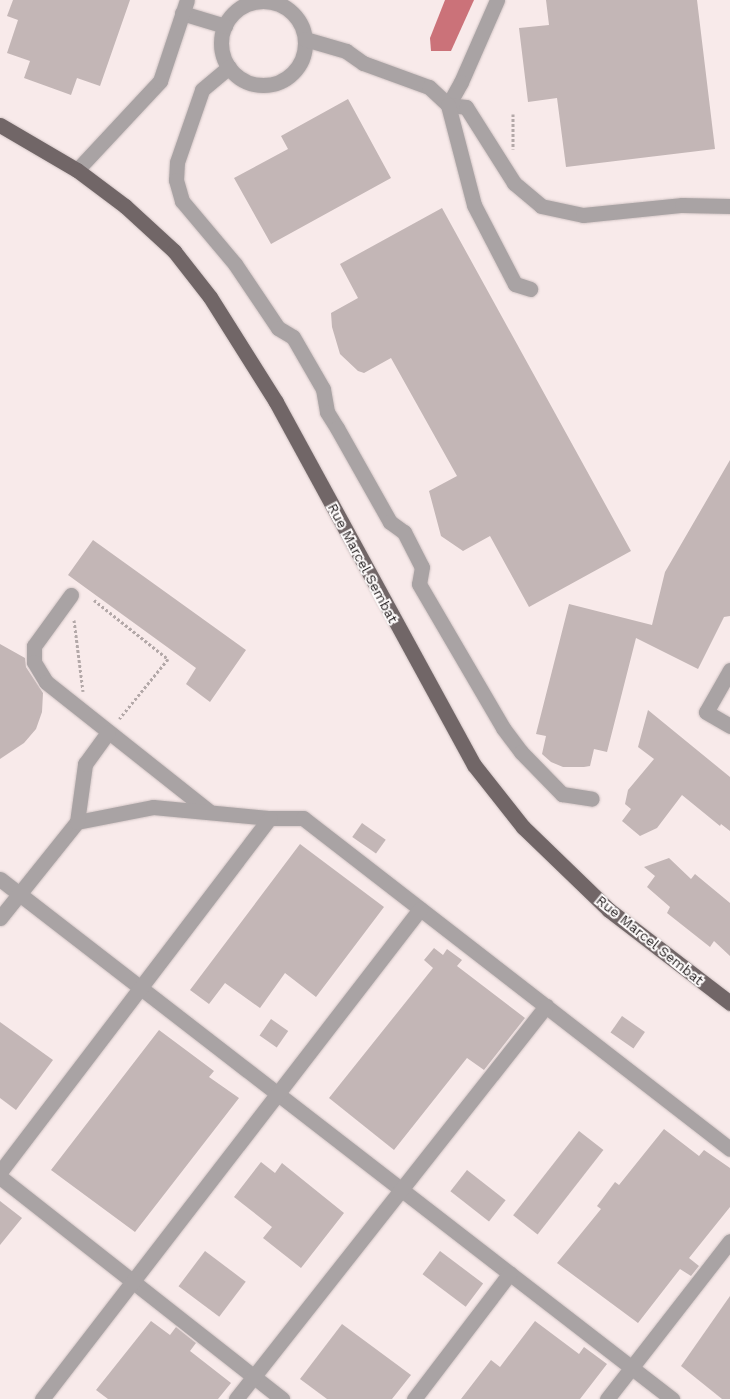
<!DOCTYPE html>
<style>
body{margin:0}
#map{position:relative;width:730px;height:1399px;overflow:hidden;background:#f8eaea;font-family:"Work Sans",sans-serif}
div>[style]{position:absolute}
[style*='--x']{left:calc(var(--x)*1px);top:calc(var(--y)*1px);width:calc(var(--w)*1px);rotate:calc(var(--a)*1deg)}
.water>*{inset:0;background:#cb7279}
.building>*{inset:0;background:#c3b6b6;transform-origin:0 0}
.path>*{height:3px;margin-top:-1.5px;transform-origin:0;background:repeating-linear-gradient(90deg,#b3a8a8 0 2.5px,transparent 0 5px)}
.roads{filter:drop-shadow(0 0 1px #d3c6c6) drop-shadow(0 0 1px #d3c6c6)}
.minor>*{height:15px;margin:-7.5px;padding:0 7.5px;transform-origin:7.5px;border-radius:7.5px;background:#a9a3a4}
.minor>.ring{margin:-7.5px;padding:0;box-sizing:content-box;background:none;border:15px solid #a9a3a4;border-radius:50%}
.major>*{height:15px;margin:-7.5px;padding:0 7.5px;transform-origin:7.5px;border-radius:7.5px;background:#716667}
span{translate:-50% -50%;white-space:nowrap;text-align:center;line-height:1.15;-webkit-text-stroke:4px #fdfafa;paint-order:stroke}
.street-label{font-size:14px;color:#282324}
</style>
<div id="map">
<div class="water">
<div style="clip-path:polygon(445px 0,474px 0,451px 51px,431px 51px,430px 38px)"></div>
</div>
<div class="building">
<div style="clip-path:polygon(13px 0,130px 0,100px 86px,77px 78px,71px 95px,24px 78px,30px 61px,7px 53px,18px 20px,7px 16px)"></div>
<div style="clip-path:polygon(546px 0,697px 0,715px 149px,566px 167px,557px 98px,528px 102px,519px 28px,549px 25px)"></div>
<div style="clip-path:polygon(348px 99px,391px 178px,271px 244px,234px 178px,288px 149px,281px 136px)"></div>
<div style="clip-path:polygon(442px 208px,631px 551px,529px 607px,490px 536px,463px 551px,441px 536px,429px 491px,457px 476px,391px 358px,364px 373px,358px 371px,340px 354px,332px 327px,331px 313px,358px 298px,340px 264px)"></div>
<div style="clip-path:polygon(730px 460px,730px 616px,724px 617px,698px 669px,636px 638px,607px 752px,594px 749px,590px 766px,584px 767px,563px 767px,551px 762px,542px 754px,546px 736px,536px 734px,569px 604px,652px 625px,665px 572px)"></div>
<div style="clip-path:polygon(93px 540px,246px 650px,210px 702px,186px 684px,196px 668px,68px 575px)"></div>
<div style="clip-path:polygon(0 644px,25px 658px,26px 667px,43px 693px,42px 712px,36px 729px,24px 743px,0 759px)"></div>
<div style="clip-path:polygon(648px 710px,730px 777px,730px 831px,721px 824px,720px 826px,682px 795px,657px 828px,640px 836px,622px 821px,631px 809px,625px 804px,628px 790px,654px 759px,638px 747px)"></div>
<div style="left:362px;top:823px;width:29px;height:17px;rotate:35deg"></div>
<div style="clip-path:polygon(300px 844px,384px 907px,316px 997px,285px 973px,260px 1008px,225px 983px,209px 1004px,190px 990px)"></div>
<div style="clip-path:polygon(669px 858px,691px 879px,695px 874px,730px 903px,730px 956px,714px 941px,710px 947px,667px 913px,670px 907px,647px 887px,655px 876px,644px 867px)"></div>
<div style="clip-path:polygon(434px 948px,443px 955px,447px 949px,462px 960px,457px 966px,525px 1018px,484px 1070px,467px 1058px,394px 1150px,329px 1098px,433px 968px,424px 960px)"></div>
<div style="left:622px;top:1016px;width:28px;height:20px;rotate:35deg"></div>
<div style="left:271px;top:1019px;width:21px;height:20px;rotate:35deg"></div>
<div style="clip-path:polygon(0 1022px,53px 1060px,16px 1110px,0 1098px)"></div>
<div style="clip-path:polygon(159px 1030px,214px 1071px,209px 1077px,239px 1098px,135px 1232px,51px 1170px)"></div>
<div style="clip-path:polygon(664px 1129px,699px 1156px,704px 1150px,730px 1168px,730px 1207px,689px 1258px,699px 1266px,691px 1276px,680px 1269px,638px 1323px,557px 1263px,601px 1209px,597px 1206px,615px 1182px,619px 1185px)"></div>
<div style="left:579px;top:1131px;width:31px;height:107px;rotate:38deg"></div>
<div style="clip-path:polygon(261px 1162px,275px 1173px,282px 1163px,344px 1213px,301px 1268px,263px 1238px,272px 1227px,234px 1197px)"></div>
<div style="left:467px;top:1170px;width:49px;height:27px;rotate:38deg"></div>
<div style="clip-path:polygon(0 1201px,22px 1218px,0 1245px)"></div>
<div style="left:205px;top:1251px;width:51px;height:44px;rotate:37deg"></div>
<div style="left:440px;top:1251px;width:54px;height:29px;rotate:37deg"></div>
<div style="clip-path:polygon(730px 1296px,730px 1399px,722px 1399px,681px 1366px)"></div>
<div style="clip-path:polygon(151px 1321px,170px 1335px,176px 1327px,196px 1343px,190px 1351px,231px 1383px,218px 1399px,108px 1399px,96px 1390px)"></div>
<div style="clip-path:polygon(535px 1321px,579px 1354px,584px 1347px,607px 1364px,580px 1399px,461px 1399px,491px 1360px,500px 1367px)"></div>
<div style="clip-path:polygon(342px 1324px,411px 1375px,392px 1399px,327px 1399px,300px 1379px)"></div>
</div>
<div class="path">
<div style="--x:513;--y:114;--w:35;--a:90"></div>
<div style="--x:94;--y:600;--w:95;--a:38.6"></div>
<div style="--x:168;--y:659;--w:77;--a:129.2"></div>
<div style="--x:74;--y:620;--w:72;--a:82.8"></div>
</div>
<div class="roads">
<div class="minor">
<div style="--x:497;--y:0;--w:90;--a:113.7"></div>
<div style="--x:461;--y:82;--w:26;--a:119"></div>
<div style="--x:448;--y:105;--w:18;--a:6"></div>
<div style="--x:466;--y:107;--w:90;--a:57.7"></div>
<div style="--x:514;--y:183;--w:35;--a:40"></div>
<div style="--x:541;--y:206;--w:43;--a:12.1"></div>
<div style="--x:583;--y:215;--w:100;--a:-5.8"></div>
<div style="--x:682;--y:205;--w:48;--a:1.2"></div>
<div class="ring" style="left:221px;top:1px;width:69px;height:69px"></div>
<div style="--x:182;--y:13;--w:45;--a:16.8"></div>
<div style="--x:305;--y:39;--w:43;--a:16.3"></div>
<div style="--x:346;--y:51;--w:21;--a:35"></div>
<div style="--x:363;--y:63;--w:70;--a:20"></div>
<div style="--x:429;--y:87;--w:26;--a:43"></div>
<div style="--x:448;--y:105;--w:103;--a:75.4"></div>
<div style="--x:474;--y:205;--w:89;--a:62.6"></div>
<div style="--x:515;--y:284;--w:16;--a:18"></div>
<div style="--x:229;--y:67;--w:35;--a:140"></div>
<div style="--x:202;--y:90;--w:76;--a:109.1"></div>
<div style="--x:177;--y:162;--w:18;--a:93"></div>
<div style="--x:176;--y:180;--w:22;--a:74"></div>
<div style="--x:182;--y:201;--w:82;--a:49.9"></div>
<div style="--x:235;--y:264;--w:77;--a:56.1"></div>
<div style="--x:278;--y:328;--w:17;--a:31"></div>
<div style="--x:293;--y:337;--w:60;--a:60"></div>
<div style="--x:323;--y:389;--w:23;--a:80"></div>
<div style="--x:327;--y:412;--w:19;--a:58"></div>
<div style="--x:337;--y:428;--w:108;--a:60.6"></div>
<div style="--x:390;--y:522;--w:17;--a:36"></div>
<div style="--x:404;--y:532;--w:39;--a:63"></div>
<div style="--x:422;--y:567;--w:17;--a:100"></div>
<div style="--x:419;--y:584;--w:167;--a:59.7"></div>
<div style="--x:503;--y:728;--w:30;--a:53"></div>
<div style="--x:521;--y:752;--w:59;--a:45.7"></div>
<div style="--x:562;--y:794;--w:30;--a:9"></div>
<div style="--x:77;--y:170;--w:122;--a:-47"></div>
<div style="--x:160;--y:81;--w:85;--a:-71.6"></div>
<div style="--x:71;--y:595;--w:63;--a:126"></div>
<div style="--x:34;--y:646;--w:16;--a:90"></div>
<div style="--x:34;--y:662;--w:23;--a:59"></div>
<div style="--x:46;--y:682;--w:209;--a:38.4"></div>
<div style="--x:730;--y:670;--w:48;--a:119.7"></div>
<div style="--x:706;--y:712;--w:28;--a:30"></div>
<div style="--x:77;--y:822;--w:77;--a:-11.2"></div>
<div style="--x:153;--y:807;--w:118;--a:5.4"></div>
<div style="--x:270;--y:818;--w:33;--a:0"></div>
<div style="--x:303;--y:818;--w:540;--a:37.78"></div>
<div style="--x:0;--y:879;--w:850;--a:37.73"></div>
<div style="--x:0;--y:918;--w:123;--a:-51.3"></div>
<div style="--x:77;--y:822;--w:59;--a:-82.1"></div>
<div style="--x:85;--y:764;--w:39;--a:-54"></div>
<div style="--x:0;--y:1172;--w:445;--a:-52.7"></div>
<div style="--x:0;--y:1177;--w:359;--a:38.2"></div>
<div style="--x:42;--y:1399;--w:619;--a:-52.35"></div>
<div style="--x:236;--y:1399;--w:501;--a:-51.73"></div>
<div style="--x:414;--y:1399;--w:158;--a:-52.7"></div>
<div style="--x:607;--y:1399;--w:200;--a:-52.1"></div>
</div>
<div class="major">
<div style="--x:0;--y:125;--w:89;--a:30.3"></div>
<div style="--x:77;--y:170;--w:60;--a:36.9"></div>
<div style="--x:125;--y:206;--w:67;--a:42.6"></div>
<div style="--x:174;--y:251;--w:58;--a:52"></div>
<div style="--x:210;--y:297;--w:124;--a:57.8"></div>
<div style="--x:276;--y:402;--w:413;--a:61.4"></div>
<div style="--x:474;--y:765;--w:79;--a:51.7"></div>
<div style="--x:523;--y:827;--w:120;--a:44"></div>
<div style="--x:609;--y:910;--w:153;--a:37.5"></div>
</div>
</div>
<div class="street-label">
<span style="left:363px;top:563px;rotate:62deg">Rue Marcel Sembat</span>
<span style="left:650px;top:940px;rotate:39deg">Rue Marcel Sembat</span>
</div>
</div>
